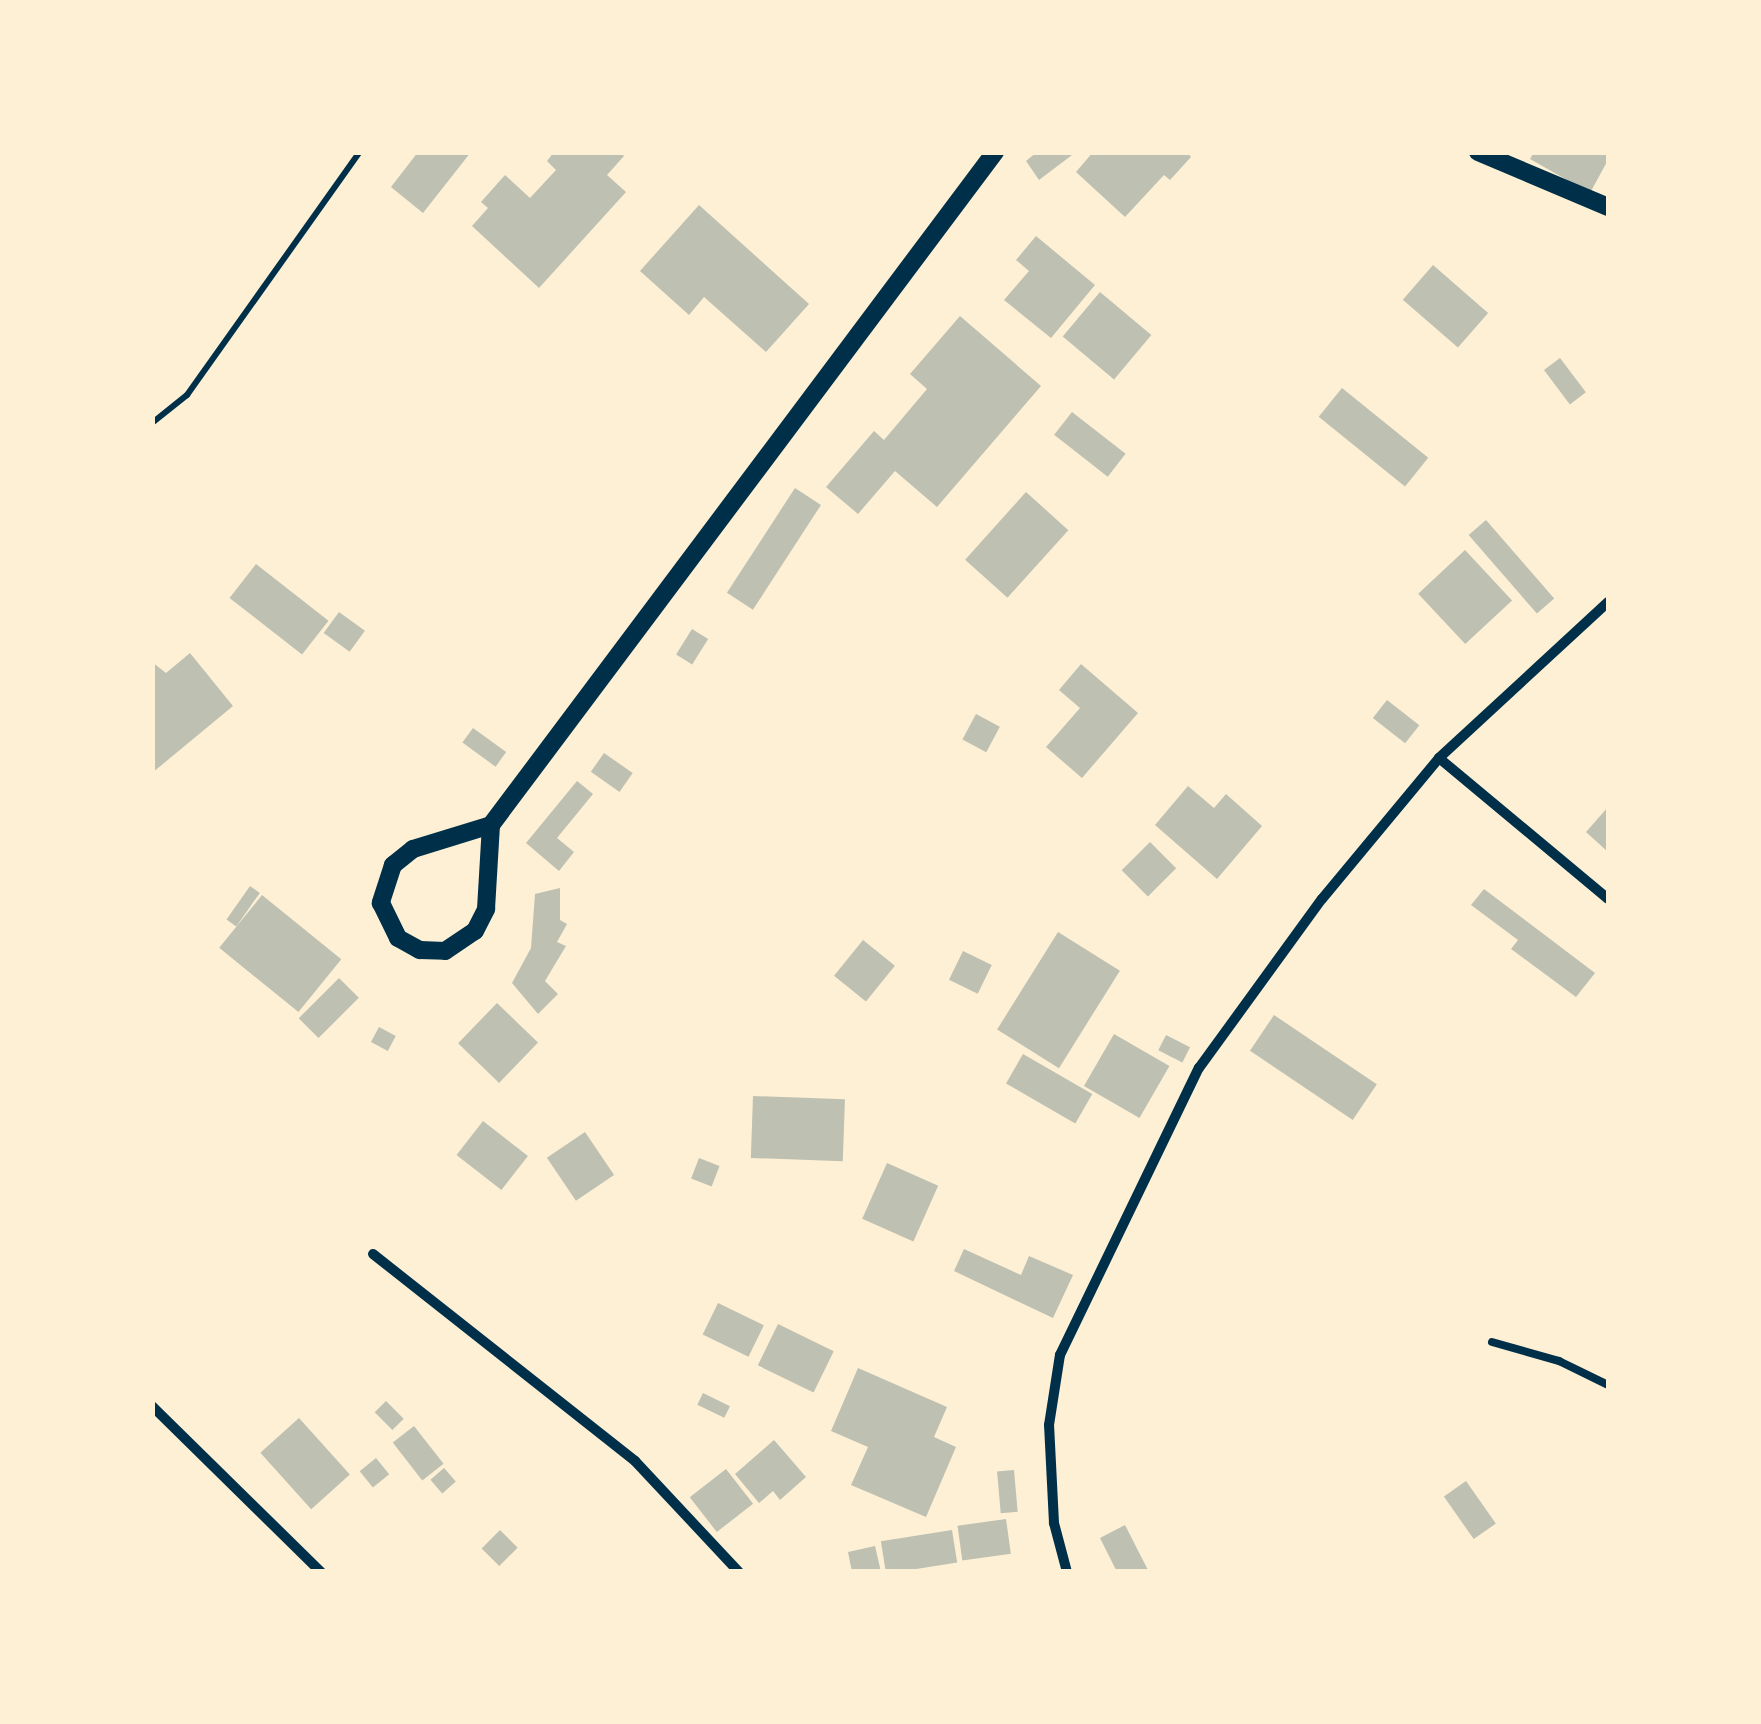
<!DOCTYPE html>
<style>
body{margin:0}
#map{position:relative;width:1761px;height:1724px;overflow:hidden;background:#fdf0d5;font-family:Georgia,serif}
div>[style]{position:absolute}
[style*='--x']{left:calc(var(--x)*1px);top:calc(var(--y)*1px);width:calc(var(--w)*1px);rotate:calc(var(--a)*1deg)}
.building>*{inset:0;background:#bec0b2;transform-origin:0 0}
.path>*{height:6px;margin:-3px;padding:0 3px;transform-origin:3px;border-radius:3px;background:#003049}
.service>*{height:8px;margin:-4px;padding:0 4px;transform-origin:4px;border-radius:4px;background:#003049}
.minor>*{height:10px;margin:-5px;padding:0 5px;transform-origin:5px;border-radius:5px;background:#003049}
.tertiary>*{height:18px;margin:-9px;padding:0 9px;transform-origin:9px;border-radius:9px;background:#003049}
span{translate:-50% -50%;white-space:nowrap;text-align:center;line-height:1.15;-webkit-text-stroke:8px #fdf0d5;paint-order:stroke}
.frame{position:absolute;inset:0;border:155px solid #fdf0d5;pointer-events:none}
</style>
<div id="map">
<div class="building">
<div style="clip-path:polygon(418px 152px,471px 152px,423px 213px,391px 187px)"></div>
<div style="clip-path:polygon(554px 152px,620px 152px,624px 156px,607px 175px,626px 192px,539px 288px,472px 226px,488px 208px,481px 202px,505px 175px,530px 198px,556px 170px,547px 161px)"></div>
<div style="clip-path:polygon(1037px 152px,1076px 152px,1039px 180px,1026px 161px)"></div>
<div style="clip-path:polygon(1093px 152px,1187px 152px,1191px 157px,1170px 180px,1164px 175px,1125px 217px,1076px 172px)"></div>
<div style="clip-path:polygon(1534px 152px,1608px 152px,1608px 160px,1590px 193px,1530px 159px)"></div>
<div style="clip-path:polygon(699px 205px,809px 304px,766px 352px,704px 297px,689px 315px,640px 271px)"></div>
<div style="clip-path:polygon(1036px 236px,1095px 285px,1051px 338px,1004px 300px,1029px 271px,1016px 260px)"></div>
<div style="left:1433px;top:265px;width:73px;height:46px;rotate:41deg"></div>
<div style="left:1100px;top:292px;width:67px;height:58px;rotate:40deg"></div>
<div style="clip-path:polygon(960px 316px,1041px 386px,937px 507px,895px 471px,858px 514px,826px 487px,874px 431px,884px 440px,927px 389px,910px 374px)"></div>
<div style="left:1560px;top:358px;width:43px;height:20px;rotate:53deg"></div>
<div style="left:1342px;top:388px;width:111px;height:37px;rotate:39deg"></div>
<div style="left:1072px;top:412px;width:68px;height:29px;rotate:38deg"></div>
<div style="left:795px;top:488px;width:31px;height:125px;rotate:33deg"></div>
<div style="left:1026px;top:492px;width:57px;height:91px;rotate:42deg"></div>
<div style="left:1486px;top:520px;width:104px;height:23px;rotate:49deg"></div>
<div style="left:1465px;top:550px;width:69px;height:64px;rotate:47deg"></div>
<div style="left:256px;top:564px;width:92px;height:43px;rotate:38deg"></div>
<div style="left:339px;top:612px;width:32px;height:26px;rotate:36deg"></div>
<div style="left:692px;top:629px;width:19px;height:30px;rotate:32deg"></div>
<div style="clip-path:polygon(190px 653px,233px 706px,152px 773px,152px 662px,166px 673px)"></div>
<div style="clip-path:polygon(1081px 664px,1138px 713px,1082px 778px,1046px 747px,1080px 708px,1059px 690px)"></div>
<div style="left:1387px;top:700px;width:41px;height:23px;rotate:38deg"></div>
<div style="left:976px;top:714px;width:27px;height:29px;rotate:28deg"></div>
<div style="left:473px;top:728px;width:41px;height:18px;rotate:36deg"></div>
<div style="left:604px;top:753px;width:35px;height:23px;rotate:35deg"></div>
<div style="clip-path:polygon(577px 781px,593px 794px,557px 838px,574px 852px,559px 871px,526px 843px)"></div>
<div style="clip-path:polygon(1188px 786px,1214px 808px,1226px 794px,1262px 826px,1217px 879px,1155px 825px)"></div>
<div style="clip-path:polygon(1608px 807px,1608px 852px,1586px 832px)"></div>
<div style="left:1150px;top:842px;width:37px;height:40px;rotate:45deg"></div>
<div style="left:250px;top:886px;width:12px;height:41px;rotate:35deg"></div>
<div style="clip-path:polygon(560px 888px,560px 920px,567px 924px,557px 942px,566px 946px,545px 981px,558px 994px,538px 1014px,512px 983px,531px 948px,535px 894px)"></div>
<div style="clip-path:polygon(1484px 889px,1595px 973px,1576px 997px,1511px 949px,1518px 940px,1471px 905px)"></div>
<div style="left:262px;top:895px;width:102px;height:68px;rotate:39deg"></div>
<div style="left:1058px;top:932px;width:73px;height:115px;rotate:32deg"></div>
<div style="left:863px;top:940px;width:41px;height:46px;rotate:39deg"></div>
<div style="left:963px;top:951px;width:32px;height:32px;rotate:26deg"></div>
<div style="left:339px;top:978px;width:28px;height:57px;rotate:45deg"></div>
<div style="left:497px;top:1003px;width:57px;height:56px;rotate:44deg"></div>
<div style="left:1274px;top:1015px;width:124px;height:43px;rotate:34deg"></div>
<div style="left:379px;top:1027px;width:19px;height:17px;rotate:28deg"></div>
<div style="left:1114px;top:1034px;width:64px;height:60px;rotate:30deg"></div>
<div style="left:1166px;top:1035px;width:27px;height:17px;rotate:27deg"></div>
<div style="left:1023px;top:1054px;width:80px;height:34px;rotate:30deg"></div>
<div style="left:753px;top:1096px;width:92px;height:62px;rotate:2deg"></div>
<div style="left:483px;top:1121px;width:57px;height:43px;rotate:38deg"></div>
<div style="left:585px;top:1132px;width:52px;height:46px;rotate:56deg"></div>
<div style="left:699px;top:1158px;width:22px;height:22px;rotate:21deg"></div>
<div style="left:887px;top:1163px;width:56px;height:61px;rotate:24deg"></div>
<div style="clip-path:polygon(964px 1249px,1021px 1275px,1029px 1256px,1073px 1275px,1053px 1318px,954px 1271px)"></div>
<div style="left:718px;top:1303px;width:51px;height:35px;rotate:26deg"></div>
<div style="left:778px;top:1324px;width:62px;height:46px;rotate:26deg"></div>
<div style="clip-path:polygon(858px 1368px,947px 1407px,934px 1437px,956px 1447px,926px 1517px,851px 1485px,868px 1447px,831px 1431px)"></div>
<div style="left:703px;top:1393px;width:30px;height:13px;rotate:26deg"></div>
<div style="left:386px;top:1401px;width:25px;height:16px;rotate:45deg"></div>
<div style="left:299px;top:1418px;width:76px;height:52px;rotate:48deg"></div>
<div style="left:414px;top:1426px;width:48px;height:27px;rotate:52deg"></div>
<div style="clip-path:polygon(774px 1440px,806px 1477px,780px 1500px,773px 1491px,759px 1503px,735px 1474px)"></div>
<div style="left:376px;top:1458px;width:21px;height:21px;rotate:51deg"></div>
<div style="left:444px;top:1468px;width:18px;height:18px;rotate:49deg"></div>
<div style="left:726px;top:1469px;width:44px;height:46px;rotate:52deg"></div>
<div style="left:1014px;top:1470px;width:42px;height:17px;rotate:85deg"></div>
<div style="left:1466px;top:1481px;width:52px;height:27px;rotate:55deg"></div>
<div style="left:1006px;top:1519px;width:35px;height:49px;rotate:82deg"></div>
<div style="clip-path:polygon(1125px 1525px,1149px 1572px,1117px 1572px,1100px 1538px)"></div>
<div style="left:500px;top:1530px;width:25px;height:26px;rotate:45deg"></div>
<div style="left:952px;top:1530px;width:33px;height:72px;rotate:81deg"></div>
<div style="clip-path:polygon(875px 1546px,881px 1572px,852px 1572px,848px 1552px)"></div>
</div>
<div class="path">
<div style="--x:152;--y:423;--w:45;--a:-38.7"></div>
<div style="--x:187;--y:395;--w:298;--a:-54.6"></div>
</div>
<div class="service">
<div style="--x:1492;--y:1342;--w:70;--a:15.8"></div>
<div style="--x:1559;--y:1361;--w:55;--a:26.1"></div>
</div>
<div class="minor">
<div style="--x:1439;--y:758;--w:220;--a:39.8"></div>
<div style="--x:373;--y:1254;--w:334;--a:38.3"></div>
<div style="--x:635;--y:1461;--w:152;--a:46.9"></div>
<div style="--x:152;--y:1406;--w:237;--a:44.5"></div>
<div style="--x:1067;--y:1572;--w:51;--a:-104.9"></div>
<div style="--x:1054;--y:1523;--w:98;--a:-92.9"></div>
<div style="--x:1049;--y:1425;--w:71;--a:-81.1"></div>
<div style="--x:1060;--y:1355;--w:319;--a:-64.2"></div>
<div style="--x:1199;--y:1068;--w:209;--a:-54"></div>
<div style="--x:1322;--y:899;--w:183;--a:-50.3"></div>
<div style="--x:1439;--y:758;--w:230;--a:-42.7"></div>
</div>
<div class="tertiary">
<div style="--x:1478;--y:152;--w:141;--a:22.9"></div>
<div style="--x:491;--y:825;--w:82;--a:162.9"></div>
<div style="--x:413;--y:849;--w:26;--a:141"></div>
<div style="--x:393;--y:865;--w:40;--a:108"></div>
<div style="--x:381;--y:903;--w:39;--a:64"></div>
<div style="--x:398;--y:938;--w:25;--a:29"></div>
<div style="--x:420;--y:950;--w:25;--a:2"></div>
<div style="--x:445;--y:951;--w:36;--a:-34"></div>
<div style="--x:475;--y:931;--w:25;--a:-63"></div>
<div style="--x:486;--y:909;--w:84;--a:-86.6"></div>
<div style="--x:491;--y:825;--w:841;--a:-53.17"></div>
</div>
<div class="frame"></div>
</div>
